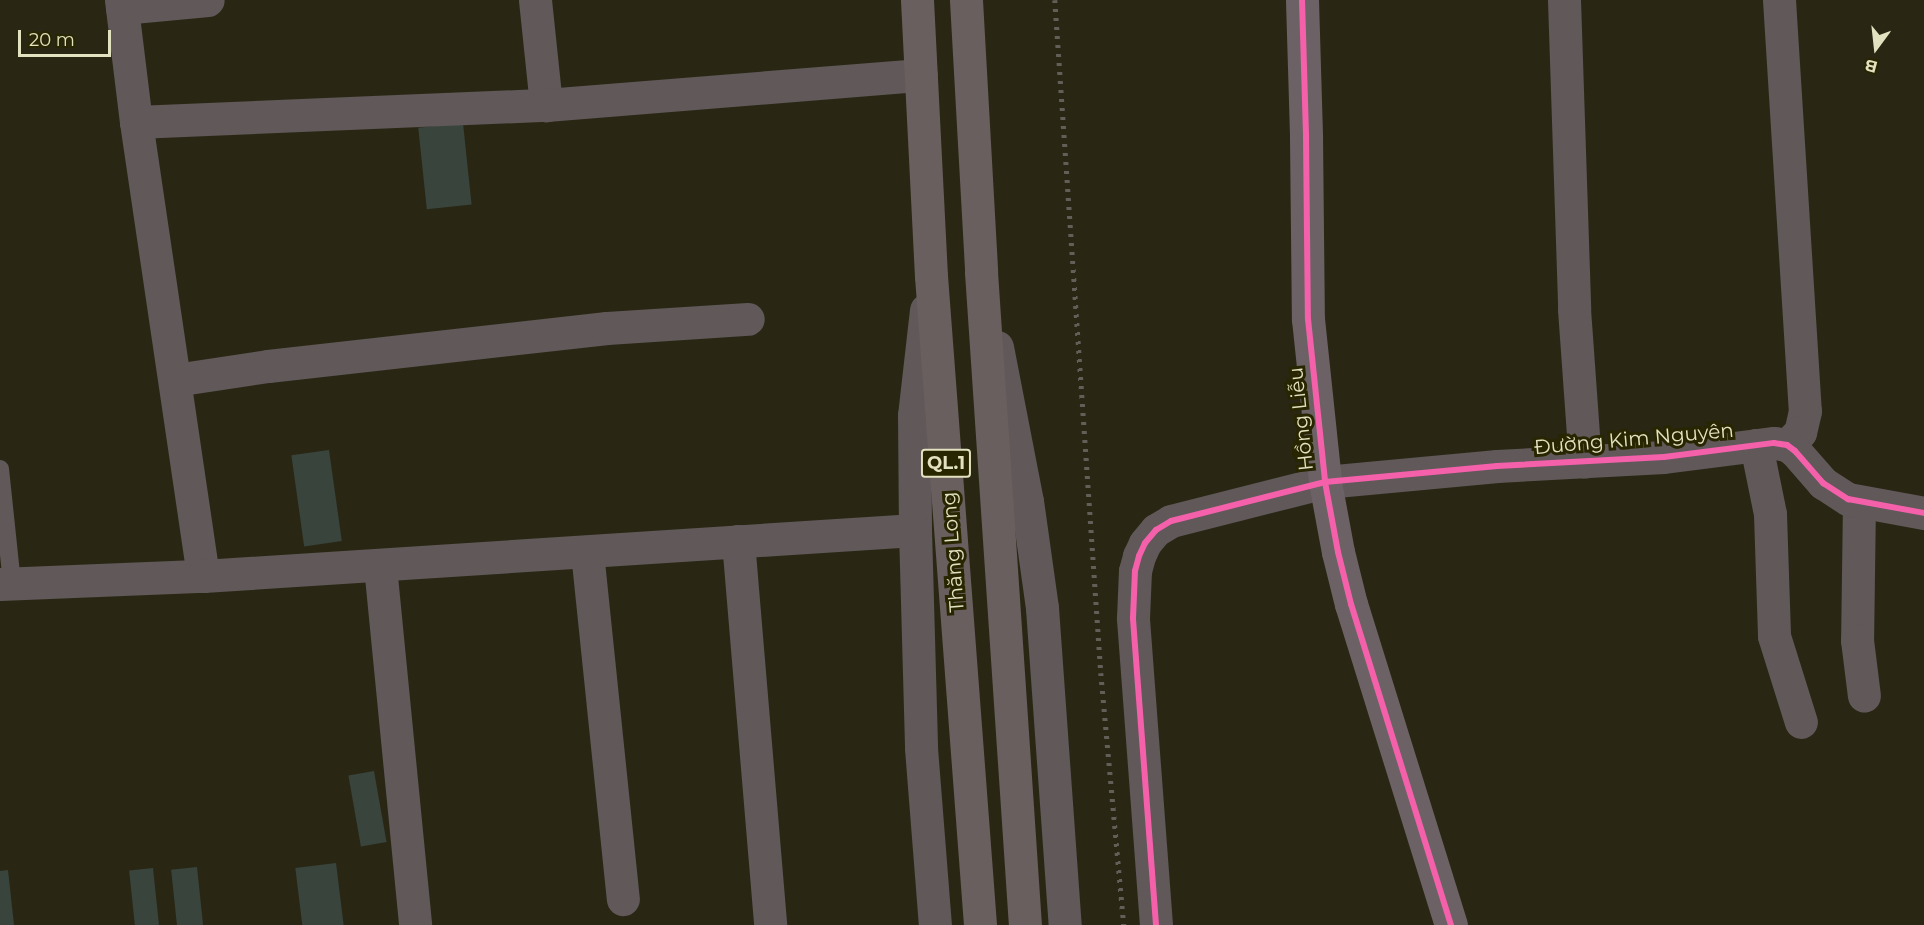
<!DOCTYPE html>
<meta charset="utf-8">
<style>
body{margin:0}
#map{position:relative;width:1924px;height:925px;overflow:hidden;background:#292714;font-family:Montserrat,sans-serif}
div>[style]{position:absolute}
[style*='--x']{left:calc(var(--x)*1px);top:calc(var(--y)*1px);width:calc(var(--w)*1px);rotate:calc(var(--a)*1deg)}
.building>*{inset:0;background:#39443d;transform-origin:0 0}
.lane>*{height:18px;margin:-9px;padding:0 9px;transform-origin:9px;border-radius:9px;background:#61585a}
.street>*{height:33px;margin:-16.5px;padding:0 16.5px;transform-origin:16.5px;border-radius:16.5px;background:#61585a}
.secondary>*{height:33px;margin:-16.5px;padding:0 16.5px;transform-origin:16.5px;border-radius:16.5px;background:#6c6265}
.primary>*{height:33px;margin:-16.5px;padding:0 16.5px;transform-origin:16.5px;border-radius:16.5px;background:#6a5f5f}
.rail>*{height:4.5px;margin-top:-2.25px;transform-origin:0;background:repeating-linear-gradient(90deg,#645e58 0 3px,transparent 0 9px)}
.cycleway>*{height:6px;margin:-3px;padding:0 3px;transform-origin:3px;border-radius:3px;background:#f560ab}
span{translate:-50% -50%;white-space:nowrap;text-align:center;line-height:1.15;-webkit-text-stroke:6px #282501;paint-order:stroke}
.shield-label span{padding:2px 4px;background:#282501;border:2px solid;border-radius:4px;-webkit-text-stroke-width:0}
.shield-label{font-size:18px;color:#e3e2c0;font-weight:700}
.street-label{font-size:20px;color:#e3e2c0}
.north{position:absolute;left:1846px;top:18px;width:60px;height:60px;-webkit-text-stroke:4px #282501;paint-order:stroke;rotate:195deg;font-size:16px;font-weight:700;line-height:24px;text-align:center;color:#e3e2c0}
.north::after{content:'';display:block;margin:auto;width:21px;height:27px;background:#e3e2c0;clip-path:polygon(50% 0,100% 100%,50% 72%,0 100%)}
.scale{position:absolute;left:18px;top:30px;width:93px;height:27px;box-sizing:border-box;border:3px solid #e3e2c0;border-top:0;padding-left:8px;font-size:18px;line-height:21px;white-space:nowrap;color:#e3e2c0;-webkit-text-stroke:4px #282501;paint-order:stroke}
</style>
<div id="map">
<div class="building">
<div style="left:463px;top:123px;width:82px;height:45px;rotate:84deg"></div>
<div style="left:329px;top:450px;width:92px;height:38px;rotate:82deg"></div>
<div style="left:374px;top:771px;width:72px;height:26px;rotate:80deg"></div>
<div style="left:336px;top:863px;width:63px;height:41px;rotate:83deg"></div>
<div style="left:197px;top:867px;width:58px;height:26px;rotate:84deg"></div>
<div style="left:153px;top:868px;width:57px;height:24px;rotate:84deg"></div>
<div style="clip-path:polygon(8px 870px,14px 925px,0 925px,0 871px)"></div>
</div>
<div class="lane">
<div style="--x:0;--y:469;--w:116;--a:84"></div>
</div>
<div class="street">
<div style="--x:121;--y:0;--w:123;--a:83"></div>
<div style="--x:136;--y:122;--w:459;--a:81.6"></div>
<div style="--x:535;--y:0;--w:106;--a:84"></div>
<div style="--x:1564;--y:0;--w:309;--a:88.1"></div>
<div style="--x:1574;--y:309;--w:153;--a:85.9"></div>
<div style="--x:1779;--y:0;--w:412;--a:86.4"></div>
<div style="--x:1805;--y:411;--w:22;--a:103"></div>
<div style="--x:1800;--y:432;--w:18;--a:135"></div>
<div style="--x:122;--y:8;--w:86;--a:-5.3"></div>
<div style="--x:136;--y:122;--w:410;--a:-2.4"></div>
<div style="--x:546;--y:105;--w:376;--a:-4.6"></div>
<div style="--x:926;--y:310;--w:106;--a:96.5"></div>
<div style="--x:914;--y:415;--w:115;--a:89.5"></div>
<div style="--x:915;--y:530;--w:218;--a:88.4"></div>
<div style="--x:921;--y:748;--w:178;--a:85.5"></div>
<div style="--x:997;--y:347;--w:157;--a:79"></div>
<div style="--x:1027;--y:501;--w:108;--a:82"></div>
<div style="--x:1042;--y:608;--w:318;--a:85.9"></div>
<div style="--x:175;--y:380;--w:94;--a:-8.6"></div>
<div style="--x:268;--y:366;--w:341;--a:-6.4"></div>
<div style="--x:607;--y:328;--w:141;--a:-3.7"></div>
<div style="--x:1756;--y:445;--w:70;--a:78.5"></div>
<div style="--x:1770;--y:514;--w:122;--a:88.1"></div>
<div style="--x:1774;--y:636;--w:90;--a:72.6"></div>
<div style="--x:1859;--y:502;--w:138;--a:90.8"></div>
<div style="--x:1857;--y:640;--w:56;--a:82.9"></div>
<div style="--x:738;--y:541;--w:385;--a:85.2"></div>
<div style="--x:587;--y:552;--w:349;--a:84.1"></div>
<div style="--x:380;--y:566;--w:361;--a:84.4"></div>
<div style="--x:0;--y:584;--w:203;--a:-2.3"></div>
<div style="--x:203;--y:576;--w:713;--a:-3.7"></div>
<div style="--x:1156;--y:925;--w:308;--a:-94.3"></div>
<div style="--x:1133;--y:618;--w:47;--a:-87.6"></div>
<div style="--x:1135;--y:571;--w:16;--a:-75"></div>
<div style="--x:1139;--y:556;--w:14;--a:-65"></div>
<div style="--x:1145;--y:543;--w:17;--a:-50"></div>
<div style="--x:1156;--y:530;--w:17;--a:-31"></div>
<div style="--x:1171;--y:521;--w:159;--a:-14.2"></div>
<div style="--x:1325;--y:482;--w:173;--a:-5.3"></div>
<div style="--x:1497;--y:466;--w:167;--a:-3.1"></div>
<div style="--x:1664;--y:457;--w:111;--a:-7.3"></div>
<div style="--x:1774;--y:443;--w:13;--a:9"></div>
<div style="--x:1787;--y:445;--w:10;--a:37"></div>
<div style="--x:1795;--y:451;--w:43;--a:48.8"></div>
<div style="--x:1823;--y:483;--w:30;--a:33"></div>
<div style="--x:1848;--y:499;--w:77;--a:10.4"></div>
</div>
<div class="secondary">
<div style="--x:1302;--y:0;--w:137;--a:88.3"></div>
<div style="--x:1306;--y:137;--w:182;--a:89.4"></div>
<div style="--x:1308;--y:319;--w:164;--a:84"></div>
<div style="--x:1325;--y:482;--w:71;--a:79.5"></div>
<div style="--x:1338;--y:552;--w:54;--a:76"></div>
<div style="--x:1351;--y:604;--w:336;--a:72.7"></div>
</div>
<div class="primary">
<div style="--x:917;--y:0;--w:276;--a:87.1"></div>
<div style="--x:931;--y:276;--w:651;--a:85.68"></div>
<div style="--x:966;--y:0;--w:272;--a:86.8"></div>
<div style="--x:981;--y:272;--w:654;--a:86.15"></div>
</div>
<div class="rail">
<div style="--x:1055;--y:0;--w:675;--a:86.09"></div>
<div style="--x:1101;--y:673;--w:253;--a:84.8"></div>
</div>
<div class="cycleway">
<div style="--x:1302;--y:0;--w:137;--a:88.3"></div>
<div style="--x:1306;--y:137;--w:182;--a:89.4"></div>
<div style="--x:1308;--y:319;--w:164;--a:84"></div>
<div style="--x:1325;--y:482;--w:71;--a:79.5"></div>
<div style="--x:1338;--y:552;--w:54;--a:76"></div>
<div style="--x:1351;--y:604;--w:336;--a:72.7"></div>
<div style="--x:1156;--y:925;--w:308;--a:-94.3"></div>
<div style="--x:1133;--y:618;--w:47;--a:-87.6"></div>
<div style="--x:1135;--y:571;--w:16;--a:-75"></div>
<div style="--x:1139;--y:556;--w:14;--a:-65"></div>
<div style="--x:1145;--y:543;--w:17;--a:-50"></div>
<div style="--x:1156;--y:530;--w:17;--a:-31"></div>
<div style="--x:1171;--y:521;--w:159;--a:-14.2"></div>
<div style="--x:1325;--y:482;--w:173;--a:-5.3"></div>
<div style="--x:1497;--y:466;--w:167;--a:-3.1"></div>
<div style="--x:1664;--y:457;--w:111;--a:-7.3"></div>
<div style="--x:1774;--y:443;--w:13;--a:9"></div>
<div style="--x:1787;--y:445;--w:10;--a:37"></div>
<div style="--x:1795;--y:451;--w:43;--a:48.8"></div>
<div style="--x:1823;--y:483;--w:30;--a:33"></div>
<div style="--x:1848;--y:499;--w:77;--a:10.4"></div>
</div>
<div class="shield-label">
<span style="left:946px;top:463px">QL.1</span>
</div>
<div class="street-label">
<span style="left:1301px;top:419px;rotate:-96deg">Hồng Liễu</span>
<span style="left:1634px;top:439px;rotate:-5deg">Đường Kim Nguyên</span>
<span style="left:953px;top:552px;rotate:-94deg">Thăng Long</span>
</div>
<div class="north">B</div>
<div class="scale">20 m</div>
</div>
